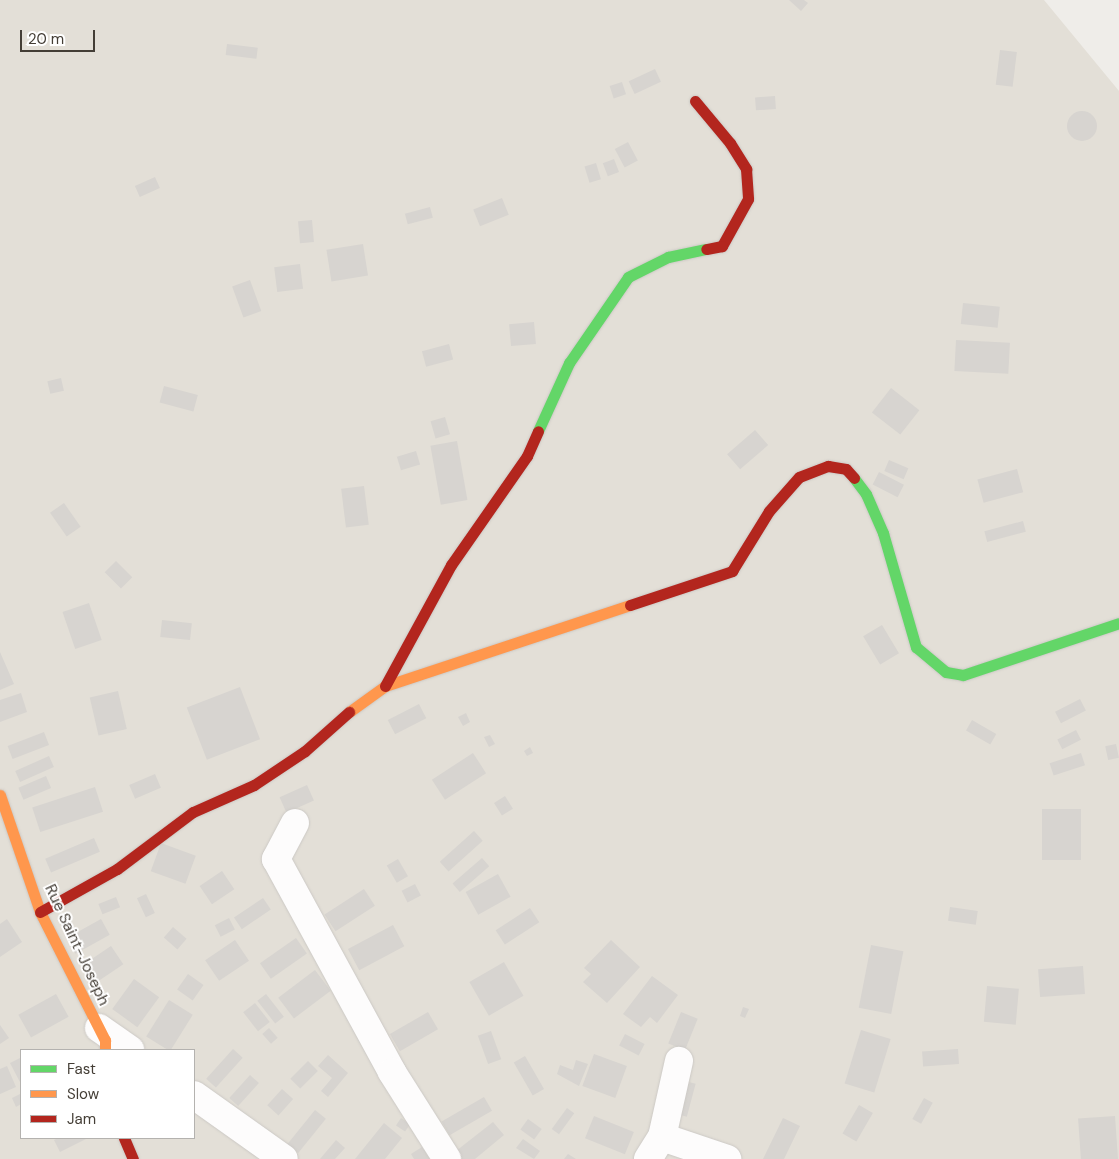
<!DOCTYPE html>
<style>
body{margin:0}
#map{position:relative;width:1119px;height:1159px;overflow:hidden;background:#efede9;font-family:"DM Sans",sans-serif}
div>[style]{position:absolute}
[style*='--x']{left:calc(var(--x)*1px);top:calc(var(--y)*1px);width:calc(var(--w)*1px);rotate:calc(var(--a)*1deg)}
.residential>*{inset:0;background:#e3dfd7}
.building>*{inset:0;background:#d7d4d0;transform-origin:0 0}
.round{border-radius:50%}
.roads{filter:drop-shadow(0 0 1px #ccc9c5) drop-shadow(0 0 1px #ccc9c5)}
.street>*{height:28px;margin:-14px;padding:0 14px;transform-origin:14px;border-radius:14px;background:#fdfcfc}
.fast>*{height:11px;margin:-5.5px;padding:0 5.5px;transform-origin:5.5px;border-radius:5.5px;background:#63d668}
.slow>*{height:11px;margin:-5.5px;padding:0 5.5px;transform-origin:5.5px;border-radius:5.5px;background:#ff974d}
.jam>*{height:11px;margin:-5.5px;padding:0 5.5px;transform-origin:5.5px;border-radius:5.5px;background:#b3261e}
span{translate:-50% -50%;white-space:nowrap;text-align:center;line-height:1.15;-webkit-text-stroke:4px #fff;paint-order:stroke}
.street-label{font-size:16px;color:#443e36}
.legend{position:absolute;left:20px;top:1049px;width:175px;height:90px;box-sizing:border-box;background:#fff;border:1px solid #b4b2af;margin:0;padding:6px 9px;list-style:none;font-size:15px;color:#443e36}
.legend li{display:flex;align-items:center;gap:10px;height:25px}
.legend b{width:25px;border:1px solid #b4b2af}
.scale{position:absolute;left:20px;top:30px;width:75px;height:22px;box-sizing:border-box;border:2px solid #443e36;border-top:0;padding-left:6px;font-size:15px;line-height:18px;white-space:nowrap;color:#443e36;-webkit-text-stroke:4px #fff;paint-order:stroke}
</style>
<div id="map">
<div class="residential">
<div style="clip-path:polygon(evenodd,0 0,1044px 0,1119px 91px,1119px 1159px,0 1159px,0 0,21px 1050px,194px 1050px,194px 1138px,21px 1138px,21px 1050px)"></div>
</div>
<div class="building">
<div style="clip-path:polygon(789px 0,804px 0,808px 3px,801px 11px)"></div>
<div style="left:227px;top:44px;width:31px;height:11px;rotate:7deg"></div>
<div style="left:1000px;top:50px;width:17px;height:35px;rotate:7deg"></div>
<div style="left:655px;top:69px;width:14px;height:29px;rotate:65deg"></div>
<div style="left:622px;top:82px;width:13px;height:13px;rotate:72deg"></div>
<div style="left:775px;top:96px;width:13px;height:20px;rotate:86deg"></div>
<div class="round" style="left:1067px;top:111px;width:30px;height:30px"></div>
<div style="left:628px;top:142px;width:21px;height:15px;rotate:62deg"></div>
<div style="left:614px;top:159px;width:14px;height:12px;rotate:69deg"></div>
<div style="left:596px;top:163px;width:17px;height:12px;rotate:73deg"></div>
<div style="left:155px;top:177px;width:12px;height:22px;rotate:66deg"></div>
<div style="left:502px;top:198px;width:18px;height:31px;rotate:68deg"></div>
<div style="left:430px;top:207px;width:11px;height:26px;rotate:75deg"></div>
<div style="left:312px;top:220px;width:22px;height:14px;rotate:85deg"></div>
<div style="left:363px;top:244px;width:32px;height:37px;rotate:81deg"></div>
<div style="left:300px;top:264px;width:25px;height:26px;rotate:83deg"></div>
<div style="left:250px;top:280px;width:33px;height:19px;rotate:70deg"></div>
<div style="left:963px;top:303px;width:37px;height:21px;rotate:6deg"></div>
<div style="left:534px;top:322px;width:22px;height:25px;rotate:85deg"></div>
<div style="left:956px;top:340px;width:54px;height:31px;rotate:3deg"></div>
<div style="left:449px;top:344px;width:16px;height:28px;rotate:75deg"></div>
<div style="left:61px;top:378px;width:13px;height:14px;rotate:77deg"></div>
<div style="left:164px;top:386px;width:35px;height:17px;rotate:15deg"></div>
<div style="left:891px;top:388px;width:36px;height:31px;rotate:38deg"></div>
<div style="left:445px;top:417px;width:18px;height:15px;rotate:74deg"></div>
<div style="left:755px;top:430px;width:20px;height:37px;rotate:49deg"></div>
<div style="left:457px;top:441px;width:60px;height:27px;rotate:80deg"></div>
<div style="left:416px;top:451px;width:14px;height:20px;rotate:73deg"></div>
<div style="left:889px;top:460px;width:21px;height:12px;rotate:23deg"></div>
<div style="left:1017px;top:469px;width:24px;height:41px;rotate:75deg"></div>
<div style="left:879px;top:472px;width:28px;height:14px;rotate:27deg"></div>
<div style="left:364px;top:486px;width:39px;height:23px;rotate:83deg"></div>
<div style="left:64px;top:503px;width:29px;height:17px;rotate:55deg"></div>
<div style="left:1023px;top:521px;width:11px;height:40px;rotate:75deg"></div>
<div style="left:116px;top:561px;width:23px;height:16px;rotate:45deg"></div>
<div style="left:89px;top:603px;width:39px;height:28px;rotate:71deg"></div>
<div style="left:162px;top:620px;width:30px;height:17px;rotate:6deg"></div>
<div style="left:882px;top:625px;width:33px;height:22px;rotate:59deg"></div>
<div style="clip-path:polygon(0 652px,14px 684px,0 690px)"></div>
<div style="left:240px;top:687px;width:56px;height:57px;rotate:69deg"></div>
<div style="left:118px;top:691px;width:39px;height:29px;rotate:77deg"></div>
<div style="clip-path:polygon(21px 693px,27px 712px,0 722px,0 700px)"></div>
<div style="left:1080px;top:699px;width:13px;height:28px;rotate:63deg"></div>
<div style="left:419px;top:704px;width:16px;height:35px;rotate:63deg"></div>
<div style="clip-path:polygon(466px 713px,470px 722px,463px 726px,458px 717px)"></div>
<div style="left:972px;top:720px;width:28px;height:12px;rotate:30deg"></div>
<div style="left:1076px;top:730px;width:11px;height:21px;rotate:63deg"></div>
<div style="left:44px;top:732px;width:14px;height:39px;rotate:69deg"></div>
<div style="clip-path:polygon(490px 735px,495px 744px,489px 747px,484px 737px)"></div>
<div style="left:1116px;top:744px;width:14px;height:11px;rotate:78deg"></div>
<div style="clip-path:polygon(530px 747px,533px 753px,527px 756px,524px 751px)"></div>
<div style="left:473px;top:753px;width:24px;height:49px;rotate:57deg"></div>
<div style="left:1081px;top:753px;width:13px;height:33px;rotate:72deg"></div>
<div style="left:49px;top:756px;width:12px;height:37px;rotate:66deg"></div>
<div style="left:155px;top:774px;width:15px;height:28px;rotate:67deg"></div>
<div style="left:46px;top:776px;width:13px;height:30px;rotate:67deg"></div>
<div style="left:307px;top:785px;width:17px;height:30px;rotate:66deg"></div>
<div style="left:95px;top:787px;width:26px;height:66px;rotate:72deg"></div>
<div style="left:505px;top:796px;width:15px;height:13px;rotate:58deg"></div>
<div style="left:1042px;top:809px;width:39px;height:51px"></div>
<div style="left:474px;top:831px;width:13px;height:46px;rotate:48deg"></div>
<div style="left:94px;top:838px;width:15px;height:53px;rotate:67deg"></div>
<div style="left:161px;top:843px;width:37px;height:30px;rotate:20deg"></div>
<div style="left:482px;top:858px;width:11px;height:39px;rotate:49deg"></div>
<div style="left:398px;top:859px;width:20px;height:13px;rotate:60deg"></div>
<div style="left:222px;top:871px;width:22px;height:27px;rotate:56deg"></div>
<div style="left:498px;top:874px;width:26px;height:37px;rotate:61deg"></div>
<div style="left:415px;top:884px;width:13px;height:15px;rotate:63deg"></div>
<div style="left:364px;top:889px;width:20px;height:47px;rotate:57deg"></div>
<div style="left:146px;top:894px;width:21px;height:10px;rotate:65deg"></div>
<div style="left:116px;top:897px;width:11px;height:19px;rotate:68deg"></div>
<div style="left:263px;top:898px;width:14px;height:35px;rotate:56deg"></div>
<div style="left:950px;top:907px;width:28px;height:14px;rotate:8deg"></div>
<div style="left:530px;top:908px;width:17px;height:41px;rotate:57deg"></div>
<div style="left:229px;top:918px;width:13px;height:16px;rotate:63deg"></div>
<div style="clip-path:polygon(7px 919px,22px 942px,0 957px,0 924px)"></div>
<div style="left:101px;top:919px;width:18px;height:39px;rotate:61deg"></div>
<div style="left:393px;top:925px;width:24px;height:51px;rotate:62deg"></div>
<div style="left:173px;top:927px;width:18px;height:14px;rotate:41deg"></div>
<div style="left:296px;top:938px;width:19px;height:44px;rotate:55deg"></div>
<div style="left:235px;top:940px;width:25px;height:36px;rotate:56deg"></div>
<div style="clip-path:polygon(611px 940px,640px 967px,607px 1003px,583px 982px,591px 974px,584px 968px)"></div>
<div style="left:871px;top:945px;width:33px;height:64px;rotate:11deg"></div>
<div style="left:111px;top:946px;width:22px;height:30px;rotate:56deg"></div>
<div style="left:504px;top:962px;width:39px;height:40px;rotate:60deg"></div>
<div style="left:1083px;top:966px;width:28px;height:45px;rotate:86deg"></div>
<div style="left:315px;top:970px;width:26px;height:46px;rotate:53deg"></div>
<div style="left:188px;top:974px;width:19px;height:19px;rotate:35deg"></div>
<div style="clip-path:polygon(652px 976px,678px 995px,657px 1023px,650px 1017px,641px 1027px,623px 1014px)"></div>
<div style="left:134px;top:979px;width:31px;height:37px;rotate:36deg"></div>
<div style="left:987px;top:986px;width:32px;height:36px;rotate:5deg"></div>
<div style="left:56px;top:994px;width:26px;height:43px;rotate:61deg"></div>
<div style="left:266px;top:994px;width:29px;height:11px;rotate:52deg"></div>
<div style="left:169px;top:1000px;width:28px;height:43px;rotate:32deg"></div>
<div style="left:255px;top:1003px;width:24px;height:15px;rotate:52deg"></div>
<div style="clip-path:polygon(743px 1007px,749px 1009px,745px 1018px,740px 1016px)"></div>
<div style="left:428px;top:1012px;width:20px;height:44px;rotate:60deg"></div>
<div style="left:681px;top:1012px;width:18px;height:34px;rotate:22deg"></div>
<div style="clip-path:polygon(0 1025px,9px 1038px,0 1044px)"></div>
<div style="left:269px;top:1028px;width:13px;height:9px;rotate:48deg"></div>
<div style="left:861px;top:1030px;width:31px;height:56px;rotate:17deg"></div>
<div style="left:491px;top:1031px;width:30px;height:14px;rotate:70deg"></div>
<div style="left:625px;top:1034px;width:22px;height:13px;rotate:27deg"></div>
<div style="left:233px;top:1049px;width:13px;height:40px;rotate:42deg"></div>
<div style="left:958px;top:1049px;width:15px;height:36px;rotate:86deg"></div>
<div style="left:594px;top:1054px;width:35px;height:34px;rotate:20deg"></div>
<div style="clip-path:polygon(328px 1055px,348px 1073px,328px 1097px,321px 1091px,332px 1078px,318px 1066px)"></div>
<div style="left:525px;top:1056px;width:38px;height:13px;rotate:60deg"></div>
<div style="clip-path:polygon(20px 1058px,21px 1060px,21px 1084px,10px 1063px)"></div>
<div style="clip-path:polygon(576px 1060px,588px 1064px,579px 1086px,557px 1074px,560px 1065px,573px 1070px)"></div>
<div style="left:308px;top:1061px;width:14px;height:25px;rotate:45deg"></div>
<div style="clip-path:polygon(7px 1066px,16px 1087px,0 1094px,0 1069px)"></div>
<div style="left:250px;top:1075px;width:12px;height:31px;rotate:42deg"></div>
<div style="left:685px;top:1081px;width:11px;height:34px;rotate:15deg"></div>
<div style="left:282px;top:1089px;width:15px;height:22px;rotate:42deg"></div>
<div style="clip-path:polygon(20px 1094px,21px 1104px,16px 1107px,12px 1098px)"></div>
<div style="left:484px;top:1097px;width:16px;height:49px;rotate:60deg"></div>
<div style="left:924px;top:1098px;width:10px;height:24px;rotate:29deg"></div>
<div style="left:859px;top:1105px;width:16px;height:33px;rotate:30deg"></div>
<div style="left:567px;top:1108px;width:9px;height:26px;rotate:36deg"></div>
<div style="left:315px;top:1110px;width:14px;height:44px;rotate:39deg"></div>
<div style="left:594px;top:1116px;width:43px;height:24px;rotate:22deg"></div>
<div style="left:1115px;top:1116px;width:43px;height:37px;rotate:86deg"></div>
<div style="left:401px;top:1118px;width:11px;height:9px;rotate:34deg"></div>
<div style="clip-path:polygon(783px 1118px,800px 1126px,784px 1159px,763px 1159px)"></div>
<div style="left:528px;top:1119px;width:17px;height:13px;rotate:36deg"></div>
<div style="clip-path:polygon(493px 1122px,504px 1135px,475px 1159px,462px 1159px,456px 1151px)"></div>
<div style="clip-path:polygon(384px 1123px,402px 1138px,385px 1159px,355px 1159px)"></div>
<div style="clip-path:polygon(58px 1138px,88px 1138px,60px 1152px,54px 1140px)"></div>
<div style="clip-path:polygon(523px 1139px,540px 1151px,534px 1159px,516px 1148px)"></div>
<div style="clip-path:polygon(336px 1140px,345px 1148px,335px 1159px,320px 1159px)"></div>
<div style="clip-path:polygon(422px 1147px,430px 1159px,414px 1159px,411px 1154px)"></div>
<div style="clip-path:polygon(568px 1154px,576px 1159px,564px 1159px)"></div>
</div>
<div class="roads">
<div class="street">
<div style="--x:295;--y:823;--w:41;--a:117.8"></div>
<div style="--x:276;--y:859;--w:243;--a:61.4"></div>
<div style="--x:392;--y:1072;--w:103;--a:57.7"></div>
<div style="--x:99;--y:1028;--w:38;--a:35"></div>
<div style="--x:194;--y:1095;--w:110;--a:35.4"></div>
<div style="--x:662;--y:1137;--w:78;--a:-77.4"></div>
<div style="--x:648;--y:1159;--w:26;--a:-58"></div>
<div style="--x:662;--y:1137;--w:69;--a:18.7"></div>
</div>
<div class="fast">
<div style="--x:538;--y:431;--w:75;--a:-65.5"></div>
<div style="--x:569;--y:363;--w:104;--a:-55.5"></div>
<div style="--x:628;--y:277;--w:45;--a:-26.6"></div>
<div style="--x:668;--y:257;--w:39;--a:-12"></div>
<div style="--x:854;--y:478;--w:20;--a:53"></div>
<div style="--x:866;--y:494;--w:43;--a:66.4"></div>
<div style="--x:883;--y:533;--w:119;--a:73.9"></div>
<div style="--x:916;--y:647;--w:39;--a:40"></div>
<div style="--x:946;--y:672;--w:17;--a:10"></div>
<div style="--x:963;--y:675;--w:164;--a:-18.4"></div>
</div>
<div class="slow">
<div style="--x:349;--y:712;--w:44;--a:-35.8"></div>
<div style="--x:385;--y:686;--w:258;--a:-18.3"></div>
<div style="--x:0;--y:795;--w:124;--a:71.1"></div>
<div style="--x:40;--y:912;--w:144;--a:63.1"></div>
<div style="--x:105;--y:1040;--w:10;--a:90"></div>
</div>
<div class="jam">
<div style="--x:695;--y:101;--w:55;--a:50.2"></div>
<div style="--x:730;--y:143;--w:31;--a:58"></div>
<div style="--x:746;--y:169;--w:30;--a:86"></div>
<div style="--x:748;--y:199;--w:54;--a:119"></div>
<div style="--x:722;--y:246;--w:16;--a:169"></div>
<div style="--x:630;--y:605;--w:108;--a:-18.4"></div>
<div style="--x:732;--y:571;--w:70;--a:-58.3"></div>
<div style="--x:769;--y:511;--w:45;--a:-48.6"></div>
<div style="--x:799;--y:477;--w:31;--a:-21"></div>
<div style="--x:828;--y:466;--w:18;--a:9"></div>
<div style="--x:846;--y:469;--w:12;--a:48"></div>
<div style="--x:385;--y:686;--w:138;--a:-61.4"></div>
<div style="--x:451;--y:565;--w:133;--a:-55.1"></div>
<div style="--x:527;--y:456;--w:27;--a:-66"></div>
<div style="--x:40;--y:912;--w:88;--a:-29.2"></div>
<div style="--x:117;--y:869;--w:95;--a:-36.9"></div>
<div style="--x:193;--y:812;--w:67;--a:-23.9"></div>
<div style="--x:254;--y:785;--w:61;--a:-33.7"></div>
<div style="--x:305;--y:751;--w:59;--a:-41.6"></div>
<div style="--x:124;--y:1138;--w:23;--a:67"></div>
</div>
</div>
<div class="street-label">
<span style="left:77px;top:945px;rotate:65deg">Rue Saint-Joseph</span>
</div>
<ul class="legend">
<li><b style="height:6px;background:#63d668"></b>Fast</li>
<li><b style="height:6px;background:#ff974d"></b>Slow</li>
<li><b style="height:6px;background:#b3261e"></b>Jam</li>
</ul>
<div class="scale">20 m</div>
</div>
